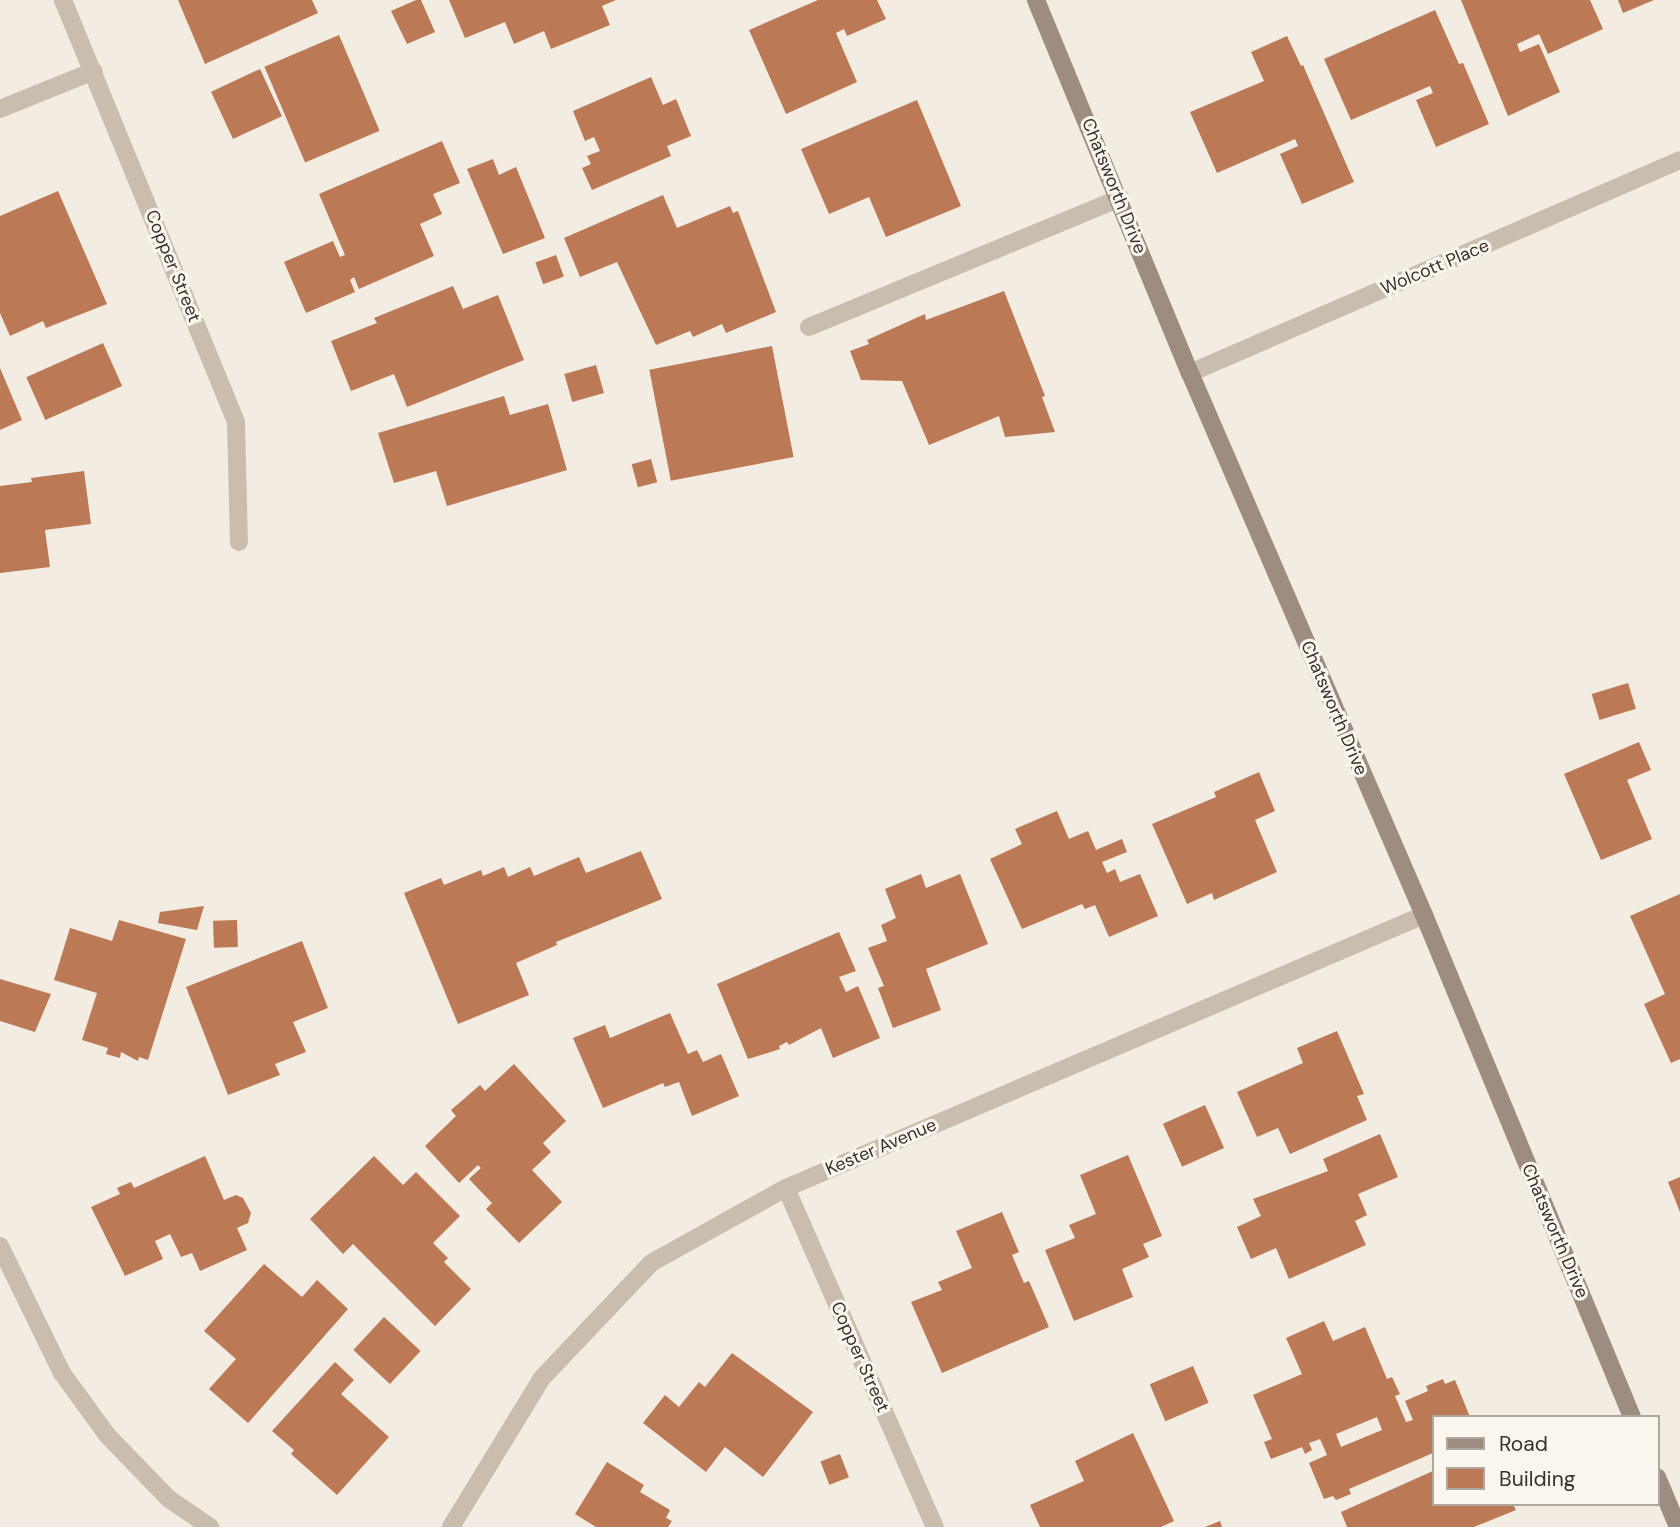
<!DOCTYPE html>
<style>
body{margin:0}
#map{position:relative;width:1680px;height:1527px;overflow:hidden;background:#f2ece2;font-family:"DM Sans",sans-serif}
div>[style]{position:absolute}
[style*='--x']{left:calc(var(--x)*1px);top:calc(var(--y)*1px);width:calc(var(--w)*1px);rotate:calc(var(--a)*1deg)}
.building>*{inset:0;background:#bc7956;transform-origin:0 0}
.lane>*{height:18px;margin:-9px;padding:0 9px;transform-origin:9px;border-radius:9px;background:#c9beae}
.street>*{height:18px;margin:-9px;padding:0 9px;transform-origin:9px;border-radius:9px;background:#c9beae}
.secondary>*{height:18px;margin:-9px;padding:0 9px;transform-origin:9px;border-radius:9px;background:#9d8d80}
span{translate:-50% -50%;white-space:nowrap;text-align:center;line-height:1.15;-webkit-text-stroke:6px #faf6ee;paint-order:stroke}
.street-label{font-size:18px;color:#39312c}
.legend{position:absolute;left:1432px;top:1415px;width:228px;height:91px;box-sizing:border-box;background:#faf6ee;border:2px solid #ada7a0;margin:0;padding:9px 12px;list-style:none;font-size:21px;color:#39312c}
.legend li{display:flex;align-items:center;gap:14px;height:35px}
.legend b{width:35px;border:2px solid #ada7a0}
</style>
<div id="map">
<div class="building">
<div style="clip-path:polygon(178px 0,312px 0,318px 13px,205px 64px)"></div>
<div style="clip-path:polygon(416px 0,421px 0,435px 32px,407px 44px,391px 11px)"></div>
<div style="clip-path:polygon(449px 0,616px 0,602px 6px,610px 25px,551px 49px,544px 31px,514px 44px,505px 22px,465px 38px)"></div>
<div style="clip-path:polygon(818px 0,877px 0,886px 19px,847px 36px,844px 29px,836px 33px,857px 82px,786px 114px,749px 30px)"></div>
<div style="clip-path:polygon(1461px 0,1590px 0,1603px 29px,1548px 54px,1539px 34px,1517px 44px,1520px 52px,1539px 44px,1560px 92px,1508px 116px)"></div>
<div style="clip-path:polygon(1618px 0,1654px 0,1623px 13px)"></div>
<div style="clip-path:polygon(1435px 10px,1459px 64px,1463px 63px,1489px 124px,1436px 147px,1416px 100px,1433px 93px,1430px 86px,1351px 120px,1324px 59px)"></div>
<div style="left:339px;top:35px;width:104px;height:81px;rotate:67deg"></div>
<div style="clip-path:polygon(1287px 36px,1301px 66px,1303px 65px,1354px 182px,1302px 204px,1280px 154px,1298px 146px,1295px 139px,1217px 173px,1190px 112px,1264px 81px,1251px 52px)"></div>
<div style="left:260px;top:69px;width:52px;height:54px;rotate:65deg"></div>
<div style="clip-path:polygon(651px 77px,663px 105px,676px 99px,691px 136px,667px 146px,671px 156px,592px 190px,582px 168px,591px 164px,587px 156px,600px 151px,594px 137px,585px 141px,573px 111px)"></div>
<div style="clip-path:polygon(917px 100px,961px 206px,886px 237px,869px 197px,829px 214px,801px 149px)"></div>
<div style="clip-path:polygon(442px 141px,460px 183px,433px 194px,442px 214px,420px 224px,434px 256px,359px 289px,354px 277px,350px 280px,355px 292px,306px 313px,284px 262px,333px 241px,340px 257px,345px 255px,319px 194px)"></div>
<div style="clip-path:polygon(493px 159px,499px 175px,516px 167px,545px 238px,503px 254px,467px 169px)"></div>
<div style="clip-path:polygon(58px 191px,107px 304px,46px 328px,43px 321px,10px 336px,0 313px,0 216px)"></div>
<div style="clip-path:polygon(663px 195px,677px 228px,730px 206px,733px 213px,738px 211px,776px 312px,726px 333px,722px 324px,693px 337px,690px 331px,656px 345px,617px 262px,580px 277px,564px 238px)"></div>
<div style="left:556px;top:255px;width:23px;height:22px;rotate:70deg"></div>
<div style="clip-path:polygon(453px 286px,463px 309px,498px 295px,524px 360px,407px 407px,394px 374px,351px 391px,331px 341px,377px 323px,374px 318px)"></div>
<div style="clip-path:polygon(1004px 291px,1045px 396px,1042px 397px,1055px 432px,1005px 437px,999px 416px,929px 445px,902px 381px,861px 380px,850px 351px,869px 344px,867px 340px,925px 314px,926px 320px)"></div>
<div style="left:103px;top:343px;width:47px;height:84px;rotate:66deg"></div>
<div style="left:772px;top:346px;width:113px;height:125px;rotate:79deg"></div>
<div style="left:596px;top:365px;width:29px;height:33px;rotate:74deg"></div>
<div style="clip-path:polygon(0 368px,22px 420px,0 430px)"></div>
<div style="clip-path:polygon(504px 396px,510px 415px,548px 404px,567px 470px,447px 506px,436px 471px,394px 483px,378px 433px)"></div>
<div style="left:651px;top:459px;width:24px;height:20px;rotate:75deg"></div>
<div style="clip-path:polygon(84px 471px,91px 524px,45px 530px,50px 567px,0 573px,0 486px,32px 482px,31px 478px)"></div>
<div style="left:1628px;top:683px;width:27px;height:38px;rotate:73deg"></div>
<div style="clip-path:polygon(1639px 742px,1651px 770px,1627px 780px,1652px 839px,1601px 860px,1564px 774px)"></div>
<div style="clip-path:polygon(1259px 772px,1275px 811px,1255px 820px,1277px 872px,1214px 900px,1212px 893px,1187px 904px,1152px 824px,1216px 797px,1214px 792px)"></div>
<div style="clip-path:polygon(1057px 811px,1069px 839px,1088px 831px,1096px 850px,1122px 839px,1127px 852px,1102px 862px,1107px 873px,1115px 869px,1120px 882px,1140px 874px,1158px 916px,1109px 937px,1095px 905px,1085px 909px,1082px 904px,1022px 929px,990px 859px,1022px 844px,1015px 829px)"></div>
<div style="clip-path:polygon(641px 851px,662px 899px,556px 942px,557px 945px,516px 963px,529px 995px,458px 1024px,404px 893px,441px 878px,444px 885px,481px 870px,483px 876px,504px 867px,508px 877px,530px 867px,534px 876px,579px 857px,586px 873px)"></div>
<div style="clip-path:polygon(921px 874px,926px 888px,960px 874px,988px 944px,926px 969px,941px 1010px,893px 1028px,878px 988px,884px 986px,868px 948px,887px 941px,881px 925px,896px 918px,885px 889px)"></div>
<div style="clip-path:polygon(1680px 894px,1680px 1059px,1671px 1063px,1644px 1004px,1665px 994px,1630px 916px)"></div>
<div style="clip-path:polygon(204px 906px,197px 930px,158px 923px,160px 912px)"></div>
<div style="clip-path:polygon(119px 920px,186px 939px,148px 1060px,139px 1057px,138px 1061px,121px 1052px,120px 1058px,106px 1054px,108px 1048px,82px 1040px,97px 993px,54px 980px,70px 928px,112px 941px)"></div>
<div style="left:237px;top:920px;width:27px;height:24px;rotate:88deg"></div>
<div style="clip-path:polygon(839px 932px,856px 971px,839px 977px,846px 992px,858px 986px,880px 1038px,833px 1058px,821px 1028px,789px 1045px,787px 1042px,779px 1046px,780px 1049px,748px 1059px,717px 984px)"></div>
<div style="clip-path:polygon(302px 941px,328px 1008px,293px 1022px,306px 1052px,275px 1064px,280px 1075px,228px 1095px,186px 987px)"></div>
<div style="clip-path:polygon(0 979px,51px 994px,35px 1032px,0 1021px)"></div>
<div style="clip-path:polygon(670px 1013px,688px 1054px,697px 1050px,703px 1062px,721px 1054px,739px 1096px,692px 1116px,679px 1082px,665px 1087px,663px 1083px,603px 1108px,573px 1038px,605px 1025px,610px 1038px)"></div>
<div style="clip-path:polygon(1337px 1031px,1364px 1094px,1357px 1096px,1367px 1120px,1290px 1154px,1278px 1128px,1257px 1137px,1237px 1092px,1303px 1063px,1297px 1048px)"></div>
<div style="clip-path:polygon(514px 1064px,566px 1121px,543px 1143px,551px 1152px,532px 1170px,562px 1202px,519px 1243px,486px 1209px,492px 1203px,469px 1179px,481px 1168px,478px 1165px,459px 1183px,425px 1146px,456px 1116px,451px 1110px,480px 1085px,485px 1091px)"></div>
<div style="left:1205px;top:1105px;width:47px;height:46px;rotate:66deg"></div>
<div style="clip-path:polygon(1380px 1134px,1398px 1177px,1358px 1194px,1367px 1215px,1355px 1221px,1366px 1245px,1289px 1279px,1276px 1248px,1251px 1259px,1237px 1227px,1261px 1216px,1253px 1199px,1328px 1171px,1323px 1159px)"></div>
<div style="clip-path:polygon(1128px 1155px,1162px 1236px,1143px 1244px,1149px 1257px,1122px 1269px,1133px 1297px,1074px 1321px,1045px 1250px,1075px 1238px,1069px 1225px,1096px 1214px,1080px 1175px)"></div>
<div style="clip-path:polygon(205px 1156px,224px 1200px,236px 1195px,243px 1198px,251px 1213px,248px 1223px,237px 1228px,247px 1250px,200px 1271px,192px 1253px,181px 1257px,170px 1234px,155px 1241px,163px 1259px,125px 1276px,91px 1207px,120px 1194px,117px 1188px,131px 1182px,134px 1188px)"></div>
<div style="clip-path:polygon(374px 1156px,403px 1185px,416px 1172px,460px 1216px,433px 1243px,448px 1258px,444px 1262px,471px 1289px,435px 1326px,353px 1244px,343px 1254px,310px 1219px)"></div>
<div style="clip-path:polygon(1680px 1177px,1680px 1212px,1668px 1182px)"></div>
<div style="clip-path:polygon(1002px 1212px,1019px 1252px,1012px 1255px,1024px 1283px,1029px 1281px,1049px 1327px,942px 1373px,911px 1302px,942px 1290px,938px 1282px,972px 1268px,956px 1231px)"></div>
<div style="clip-path:polygon(264px 1264px,302px 1297px,317px 1280px,348px 1309px,248px 1423px,209px 1389px,236px 1359px,204px 1331px)"></div>
<div style="left:384px;top:1317px;width:50px;height:45px;rotate:43deg"></div>
<div style="clip-path:polygon(evenodd,1324px 1321px,1333px 1341px,1365px 1327px,1387px 1379px,1392px 1377px,1400px 1394px,1395px 1396px,1406px 1422px,1413px 1420px,1405px 1401px,1428px 1391px,1426px 1386px,1443px 1379px,1445px 1384px,1455px 1380px,1470px 1417px,1433px 1417px,1433px 1453px,1349px 1489px,1351px 1494px,1336px 1500px,1333px 1496px,1324px 1499px,1309px 1463px,1327px 1455px,1320px 1439px,1309px 1443px,1312px 1450px,1305px 1454px,1302px 1447px,1271px 1459px,1264px 1442px,1272px 1439px,1253px 1395px,1302px 1374px,1286px 1338px,1324px 1321px,1377px 1417px,1382px 1430px,1341px 1447px,1336px 1434px,1377px 1417px)"></div>
<div style="clip-path:polygon(732px 1353px,813px 1412px,763px 1477px,725px 1447px,706px 1472px,643px 1423px,665px 1395px,679px 1407px,699px 1382px,705px 1387px)"></div>
<div style="clip-path:polygon(335px 1362px,354px 1380px,341px 1394px,389px 1437px,337px 1495px,291px 1454px,294px 1450px,272px 1431px)"></div>
<div style="left:1193px;top:1366px;width:40px;height:47px;rotate:67deg"></div>
<div style="clip-path:polygon(1133px 1433px,1174px 1521px,1161px 1527px,1040px 1527px,1030px 1505px,1084px 1481px,1075px 1461px)"></div>
<div style="left:840px;top:1454px;width:25px;height:21px;rotate:69deg"></div>
<div style="clip-path:polygon(607px 1462px,644px 1485px,640px 1492px,670px 1510px,666px 1518px,672px 1521px,668px 1527px,596px 1527px,575px 1514px)"></div>
<div style="clip-path:polygon(1433px 1471px,1433px 1504px,1513px 1504px,1516px 1510px,1474px 1527px,1347px 1527px,1341px 1512px)"></div>
<div style="clip-path:polygon(1220px 1521px,1222px 1527px,1205px 1527px)"></div>
</div>
<div class="lane">
<div style="--x:809;--y:327;--w:337;--a:-22.5"></div>
</div>
<div class="street">
<div style="--x:63;--y:0;--w:456;--a:67.7"></div>
<div style="--x:236;--y:422;--w:120;--a:88.6"></div>
<div style="--x:0;--y:109;--w:101;--a:-22"></div>
<div style="--x:1190;--y:373;--w:534;--a:-23.49"></div>
<div style="--x:786;--y:1188;--w:370;--a:66.3"></div>
<div style="--x:0;--y:1246;--w:141;--a:64"></div>
<div style="--x:62;--y:1373;--w:77;--a:54"></div>
<div style="--x:107;--y:1435;--w:89;--a:45.9"></div>
<div style="--x:169;--y:1499;--w:50;--a:34.3"></div>
<div style="--x:451;--y:1527;--w:175;--a:-58.6"></div>
<div style="--x:542;--y:1378;--w:158;--a:-46.5"></div>
<div style="--x:651;--y:1263;--w:154;--a:-29.1"></div>
<div style="--x:786;--y:1188;--w:694;--a:-23.17"></div>
</div>
<div class="secondary">
<div style="--x:1036;--y:0;--w:404;--a:67.6"></div>
<div style="--x:1190;--y:373;--w:590;--a:66.65"></div>
<div style="--x:1424;--y:915;--w:543;--a:67.49"></div>
<div style="--x:1657;--y:1477;--w:54;--a:67.2"></div>
</div>
<div class="street-label">
<span style="left:1114px;top:186px;rotate:68deg">Chatsworth Drive</span>
<span style="left:173px;top:266px;rotate:68deg">Copper Street</span>
<span style="left:1435px;top:267px;rotate:-23deg">Wolcott Place</span>
<span style="left:1334px;top:708px;rotate:67deg">Chatsworth Drive</span>
<span style="left:881px;top:1147px;rotate:-23deg">Kester Avenue</span>
<span style="left:1555px;top:1231px;rotate:67deg">Chatsworth Drive</span>
<span style="left:860px;top:1357px;rotate:66deg">Copper Street</span>
</div>
<ul class="legend">
<li><b style="height:9px;background:#9d8d80"></b>Road</li>
<li><b style="height:19px;background:#bc7956"></b>Building</li>
</ul>
</div>
